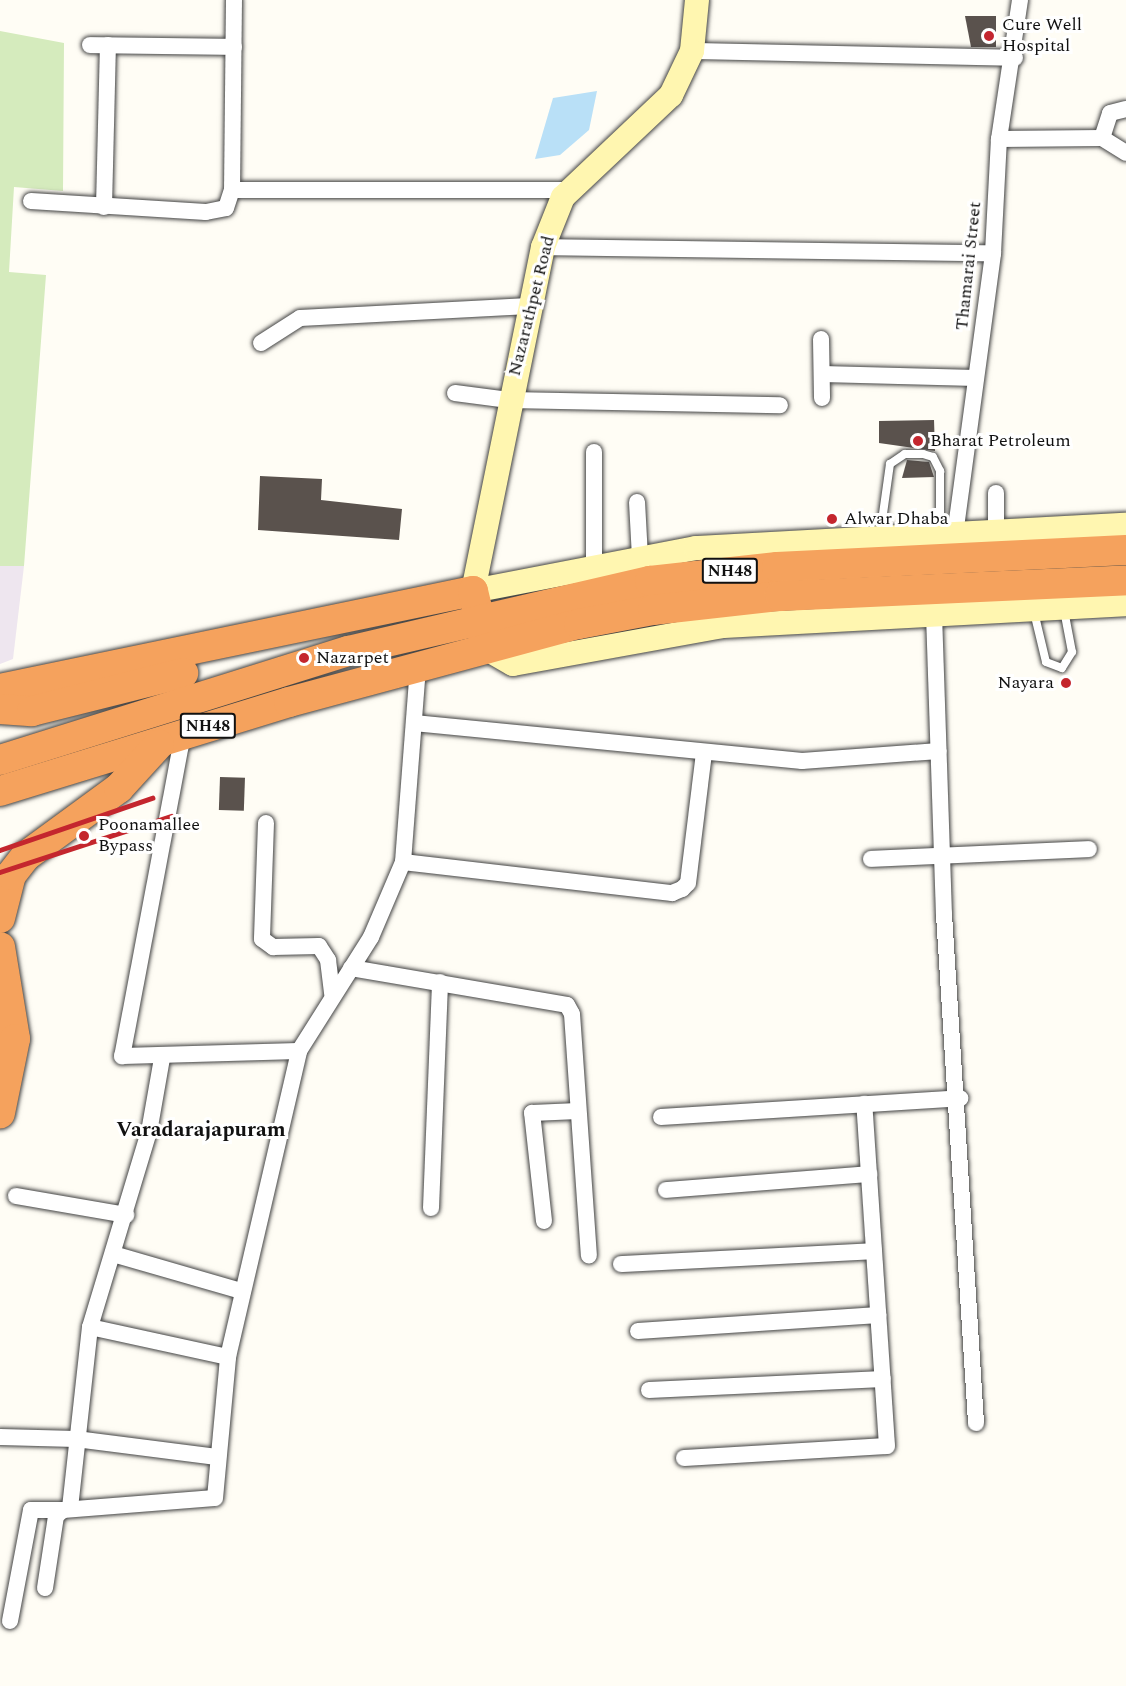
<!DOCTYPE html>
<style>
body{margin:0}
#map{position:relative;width:1126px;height:1686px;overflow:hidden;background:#fffdf5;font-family:Spectral,serif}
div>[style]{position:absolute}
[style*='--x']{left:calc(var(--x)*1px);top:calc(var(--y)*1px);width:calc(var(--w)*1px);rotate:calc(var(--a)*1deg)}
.industrial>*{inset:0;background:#eee6ef}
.green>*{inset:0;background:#d5ebbd}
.water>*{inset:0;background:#b9e0f7}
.building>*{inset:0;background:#5a524d;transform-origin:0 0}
.roads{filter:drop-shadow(0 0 2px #444) drop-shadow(0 0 2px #444)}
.lane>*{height:8px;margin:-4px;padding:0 4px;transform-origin:4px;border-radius:4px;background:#fff}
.street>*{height:16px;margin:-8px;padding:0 8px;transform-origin:8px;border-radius:8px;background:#fff}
.secondary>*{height:24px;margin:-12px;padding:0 12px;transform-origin:12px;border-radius:12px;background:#fff6b0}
.highway>*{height:30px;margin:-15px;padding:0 15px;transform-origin:15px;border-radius:15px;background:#f5a25d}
.rail>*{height:4.5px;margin:-2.25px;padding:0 2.25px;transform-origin:2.25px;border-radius:2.25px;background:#c4262e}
.dots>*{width:16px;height:16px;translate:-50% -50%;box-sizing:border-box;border:3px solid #fff;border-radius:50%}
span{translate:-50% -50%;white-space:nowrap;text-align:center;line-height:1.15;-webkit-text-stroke:6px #fff;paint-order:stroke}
.shield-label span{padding:2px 4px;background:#fff;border:2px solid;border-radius:4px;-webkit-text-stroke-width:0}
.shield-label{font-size:16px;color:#111;font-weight:700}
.poi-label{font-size:18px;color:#111}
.left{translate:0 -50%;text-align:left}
.right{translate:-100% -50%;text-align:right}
.street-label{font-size:18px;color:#111}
.quarter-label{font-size:21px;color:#111;font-weight:700}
</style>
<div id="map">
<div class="industrial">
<div style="clip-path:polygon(0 566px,24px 566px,13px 659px,0 664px)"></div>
</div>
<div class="green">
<div style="clip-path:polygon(0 31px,64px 43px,63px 191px,14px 187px,9px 272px,46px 275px,24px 566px,0 566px)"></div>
</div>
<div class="water">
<div style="clip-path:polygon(597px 91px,589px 130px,560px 155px,535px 159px,553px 98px)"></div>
</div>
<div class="building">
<div style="clip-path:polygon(965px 16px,996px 16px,996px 47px,971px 47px)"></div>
<div style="clip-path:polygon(934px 420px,935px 451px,879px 443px,879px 421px)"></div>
<div style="clip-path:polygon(907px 460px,929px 462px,934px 477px,902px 478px)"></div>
<div style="clip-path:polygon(260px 476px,322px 479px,321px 500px,402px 509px,399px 540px,258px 530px)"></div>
<div style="left:220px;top:777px;width:25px;height:33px;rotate:2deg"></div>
</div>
<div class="roads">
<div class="lane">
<div style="--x:880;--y:535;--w:72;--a:-82"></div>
<div style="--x:890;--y:464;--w:18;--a:-34"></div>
<div style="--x:905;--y:454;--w:18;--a:0"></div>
<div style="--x:923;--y:454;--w:10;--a:17"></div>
<div style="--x:933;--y:457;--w:16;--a:63"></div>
<div style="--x:940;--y:471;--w:62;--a:90"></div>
<div style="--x:1034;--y:612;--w:51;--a:76.5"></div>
<div style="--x:1046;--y:662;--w:17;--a:21"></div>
<div style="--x:1062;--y:668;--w:19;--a:-58"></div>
<div style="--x:1072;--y:652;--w:43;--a:-100.8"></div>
</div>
<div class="street">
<div style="--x:90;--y:45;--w:144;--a:0.8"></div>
<div style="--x:692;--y:51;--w:323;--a:1.2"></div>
<div style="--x:1102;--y:138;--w:26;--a:-72"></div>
<div style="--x:1110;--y:113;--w:16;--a:-14"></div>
<div style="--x:999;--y:139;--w:103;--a:-0.6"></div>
<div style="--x:1102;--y:138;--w:28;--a:32"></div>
<div style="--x:232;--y:190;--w:190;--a:-89.4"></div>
<div style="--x:31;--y:201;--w:175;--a:3.6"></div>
<div style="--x:206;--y:212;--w:20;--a:-11"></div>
<div style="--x:226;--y:208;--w:19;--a:-72"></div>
<div style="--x:232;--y:190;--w:338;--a:0"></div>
<div style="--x:104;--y:207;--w:162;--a:-88.6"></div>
<div style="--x:543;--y:247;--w:450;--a:0.8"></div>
<div style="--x:821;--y:339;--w:59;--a:89"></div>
<div style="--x:261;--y:343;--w:46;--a:-32.7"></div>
<div style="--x:300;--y:318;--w:229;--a:-3"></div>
<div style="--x:822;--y:374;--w:154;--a:1.5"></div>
<div style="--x:455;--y:393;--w:54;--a:7.4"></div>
<div style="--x:509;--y:400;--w:271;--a:1.1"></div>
<div style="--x:637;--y:502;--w:56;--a:86.9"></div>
<div style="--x:996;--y:531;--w:38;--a:-90"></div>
<div style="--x:955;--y:535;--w:285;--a:-82.3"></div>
<div style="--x:993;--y:253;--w:114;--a:-87"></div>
<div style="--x:999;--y:139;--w:141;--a:-81.4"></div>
<div style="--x:594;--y:568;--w:116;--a:-90"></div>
<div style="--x:934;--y:614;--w:300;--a:88.1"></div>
<div style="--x:944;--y:914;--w:510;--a:86.4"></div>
<div style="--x:414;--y:723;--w:390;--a:5.6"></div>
<div style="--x:802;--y:761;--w:137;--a:-4.2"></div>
<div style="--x:183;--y:734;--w:328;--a:100.7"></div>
<div style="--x:122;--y:1056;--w:177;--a:-1.6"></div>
<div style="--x:266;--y:823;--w:116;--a:92"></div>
<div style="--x:262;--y:939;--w:14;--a:36"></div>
<div style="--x:273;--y:947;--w:46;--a:-1.2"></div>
<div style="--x:319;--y:946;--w:17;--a:57"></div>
<div style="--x:328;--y:960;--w:34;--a:83"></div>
<div style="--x:871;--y:859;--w:218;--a:-2.6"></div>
<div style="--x:403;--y:862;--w:271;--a:6.6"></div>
<div style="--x:672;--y:893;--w:11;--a:-22"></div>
<div style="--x:682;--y:889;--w:8;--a:-45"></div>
<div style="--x:688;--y:883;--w:131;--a:-83"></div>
<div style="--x:351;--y:968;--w:219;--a:9.7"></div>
<div style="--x:567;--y:1005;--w:10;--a:61"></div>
<div style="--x:572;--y:1014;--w:242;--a:86"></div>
<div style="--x:661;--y:1117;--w:300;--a:-3.6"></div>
<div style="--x:666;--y:1190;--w:204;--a:-4.5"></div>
<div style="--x:16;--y:1196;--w:112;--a:9.8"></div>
<div style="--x:431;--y:1208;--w:226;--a:-87.7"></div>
<div style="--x:544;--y:1221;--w:109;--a:-96.3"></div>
<div style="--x:532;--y:1113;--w:46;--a:-2.5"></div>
<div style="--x:113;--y:1254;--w:133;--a:16.1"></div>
<div style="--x:621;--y:1264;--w:253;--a:-2.9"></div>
<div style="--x:90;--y:1327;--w:141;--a:12.3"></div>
<div style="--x:638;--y:1331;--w:241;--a:-3.8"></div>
<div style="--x:649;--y:1390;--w:234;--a:-2.7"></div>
<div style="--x:0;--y:1437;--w:76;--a:1.5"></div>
<div style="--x:76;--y:1439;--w:142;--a:7.3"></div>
<div style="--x:684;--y:1458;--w:203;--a:-3.4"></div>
<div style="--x:887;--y:1446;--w:343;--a:-93.8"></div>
<div style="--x:70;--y:1508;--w:182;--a:-83.7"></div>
<div style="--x:90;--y:1327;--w:204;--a:-73.2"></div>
<div style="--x:149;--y:1132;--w:75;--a:-80"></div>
<div style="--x:45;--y:1588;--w:73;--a:-81.3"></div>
<div style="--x:56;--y:1516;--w:9;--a:-41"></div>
<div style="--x:63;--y:1510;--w:152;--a:-4.5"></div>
<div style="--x:215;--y:1498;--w:142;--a:-84.7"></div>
<div style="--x:228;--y:1357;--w:314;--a:-76.9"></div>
<div style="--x:299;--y:1051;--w:135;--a:-57.7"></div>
<div style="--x:371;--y:937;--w:82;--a:-66.9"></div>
<div style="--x:403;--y:862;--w:195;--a:-85.6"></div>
<div style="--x:10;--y:1621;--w:113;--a:-79.3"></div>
<div style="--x:31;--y:1510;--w:32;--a:0"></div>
</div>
<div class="secondary">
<div style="--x:697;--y:0;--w:51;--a:95.6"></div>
<div style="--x:692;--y:51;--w:49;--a:115.5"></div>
<div style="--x:671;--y:95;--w:149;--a:136.6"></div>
<div style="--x:563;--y:197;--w:54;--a:111.8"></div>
<div style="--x:543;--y:247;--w:351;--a:101.5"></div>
<div style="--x:473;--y:591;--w:227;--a:-10.9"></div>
<div style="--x:696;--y:548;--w:431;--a:-3.1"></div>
<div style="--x:487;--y:649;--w:30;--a:30"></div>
<div style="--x:513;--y:664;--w:212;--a:-10.3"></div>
<div style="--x:722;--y:626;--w:405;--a:-3.1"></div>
</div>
<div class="highway">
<div style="--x:0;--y:689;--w:483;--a:-11.7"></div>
<div style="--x:473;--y:591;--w:47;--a:76.6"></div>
<div style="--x:0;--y:709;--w:32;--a:4"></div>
<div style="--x:32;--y:711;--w:156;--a:-14.1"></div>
<div style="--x:0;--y:760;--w:365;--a:-17.4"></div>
<div style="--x:348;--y:651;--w:310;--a:-13.1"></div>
<div style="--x:650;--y:581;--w:128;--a:-6.3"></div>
<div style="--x:777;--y:567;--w:349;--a:-2.8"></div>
<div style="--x:0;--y:791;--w:302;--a:-17.1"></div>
<div style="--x:289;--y:702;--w:300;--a:-15.1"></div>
<div style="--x:579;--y:624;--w:75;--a:-10.7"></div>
<div style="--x:653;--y:610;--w:128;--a:-6.3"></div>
<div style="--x:780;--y:596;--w:346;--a:-2.6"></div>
<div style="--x:0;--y:918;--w:44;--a:-75.7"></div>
<div style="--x:11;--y:875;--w:24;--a:-52"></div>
<div style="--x:26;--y:856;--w:115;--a:-36.2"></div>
<div style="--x:119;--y:788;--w:59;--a:-47.7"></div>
<div style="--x:0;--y:947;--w:93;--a:80.7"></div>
<div style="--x:15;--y:1039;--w:76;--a:101.5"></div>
</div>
</div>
<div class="rail">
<div style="--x:0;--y:850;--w:161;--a:-18.9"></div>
<div style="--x:0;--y:872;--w:180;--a:-18.1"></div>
</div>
<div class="dots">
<div style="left:989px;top:36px;background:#c4262e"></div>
<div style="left:918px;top:441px;background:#c4262e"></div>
<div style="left:832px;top:519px;background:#c4262e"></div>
<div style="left:304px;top:658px;background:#c4262e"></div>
<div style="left:1066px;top:683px;background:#c4262e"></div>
<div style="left:84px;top:836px;background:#c4262e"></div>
</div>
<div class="shield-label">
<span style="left:730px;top:571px">NH48</span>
<span style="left:208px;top:726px">NH48</span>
</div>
<div class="poi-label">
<span class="left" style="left:1002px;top:36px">Cure Well<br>Hospital</span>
<span class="left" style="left:930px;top:441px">Bharat Petroleum</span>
<span class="left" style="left:844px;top:519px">Alwar Dhaba</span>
<span class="left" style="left:316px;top:658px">Nazarpet</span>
<span class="right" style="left:1054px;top:683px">Nayara</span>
<span class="left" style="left:98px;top:836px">Poonamallee<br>Bypass</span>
</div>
<div class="street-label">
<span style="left:969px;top:266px;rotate:-84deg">Thamarai Street</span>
<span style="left:532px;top:306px;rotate:-76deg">Nazarathpet Road</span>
</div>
<div class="quarter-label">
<span style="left:201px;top:1130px">Varadarajapuram</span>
</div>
</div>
